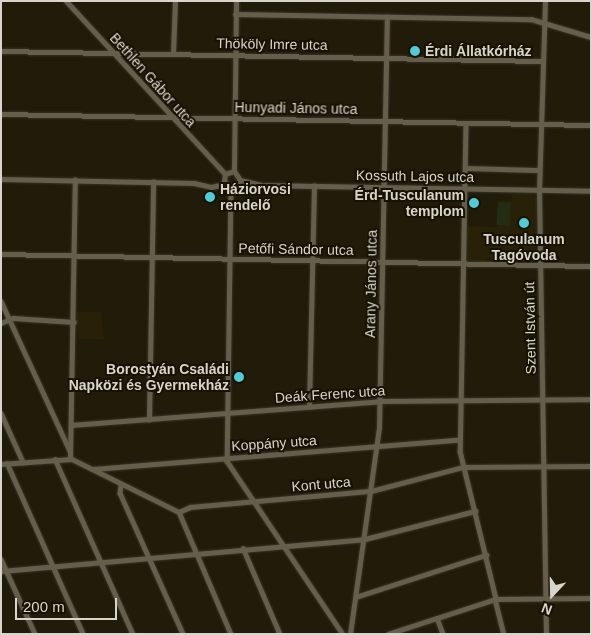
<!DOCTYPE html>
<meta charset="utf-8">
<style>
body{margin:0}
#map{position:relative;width:592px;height:635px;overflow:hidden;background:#211b0a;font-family:Helvetica,sans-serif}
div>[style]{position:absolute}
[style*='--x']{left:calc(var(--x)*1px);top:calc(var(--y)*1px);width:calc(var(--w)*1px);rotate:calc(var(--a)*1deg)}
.built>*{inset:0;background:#282108}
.green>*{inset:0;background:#242c14;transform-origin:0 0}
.roads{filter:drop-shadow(0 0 1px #37342c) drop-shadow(0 0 1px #37342c)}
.minor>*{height:4.5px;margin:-2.25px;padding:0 2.25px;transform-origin:2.25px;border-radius:2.25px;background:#645e4b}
.tertiary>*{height:5px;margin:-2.5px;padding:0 2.5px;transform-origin:2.5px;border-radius:2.5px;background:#645e4b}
.dots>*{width:14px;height:14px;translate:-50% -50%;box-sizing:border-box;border:2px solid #171203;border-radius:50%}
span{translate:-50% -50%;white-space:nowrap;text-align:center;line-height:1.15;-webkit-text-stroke:4px #171203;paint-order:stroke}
.street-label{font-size:14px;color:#d8d5ca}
.poi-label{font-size:14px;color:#d8d5ca;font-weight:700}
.left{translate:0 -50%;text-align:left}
.right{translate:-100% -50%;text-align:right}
.frame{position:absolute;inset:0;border:2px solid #d8d5ca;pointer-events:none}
.north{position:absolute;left:527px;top:570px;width:50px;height:50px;-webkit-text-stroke:4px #171203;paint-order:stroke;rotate:201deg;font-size:14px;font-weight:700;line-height:20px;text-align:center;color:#d8d5ca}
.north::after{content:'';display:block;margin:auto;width:18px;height:22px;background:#d8d5ca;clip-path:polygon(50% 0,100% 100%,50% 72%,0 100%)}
.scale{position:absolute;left:15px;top:598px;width:102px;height:22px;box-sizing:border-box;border:2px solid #d8d5ca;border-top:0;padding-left:6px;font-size:15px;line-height:18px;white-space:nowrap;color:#d8d5ca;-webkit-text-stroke:4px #171203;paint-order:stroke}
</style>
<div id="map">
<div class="built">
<div style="clip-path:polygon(512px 194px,531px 194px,536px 198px,536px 265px,508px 264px,508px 259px,485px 258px,485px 264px,464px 263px,465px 226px,497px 227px,498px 201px,512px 201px)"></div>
<div style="clip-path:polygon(76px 312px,101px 312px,104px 339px,79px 339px)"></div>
</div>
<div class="green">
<div style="left:498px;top:202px;width:13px;height:23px;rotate:4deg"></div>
</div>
<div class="roads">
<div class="minor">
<div style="--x:235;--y:14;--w:296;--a:1"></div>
<div style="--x:531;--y:19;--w:63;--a:16.7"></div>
<div style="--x:1;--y:51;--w:541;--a:1.06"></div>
<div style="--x:173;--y:53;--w:52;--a:-87.8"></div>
<div style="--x:1;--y:114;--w:590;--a:1.07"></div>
<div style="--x:466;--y:123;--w:328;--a:91"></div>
<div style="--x:460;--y:451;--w:152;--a:76.3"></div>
<div style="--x:466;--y:168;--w:70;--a:1.6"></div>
<div style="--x:234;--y:171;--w:170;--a:-89.3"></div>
<div style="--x:1;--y:179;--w:193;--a:1.2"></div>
<div style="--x:194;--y:183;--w:17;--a:13"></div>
<div style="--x:211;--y:187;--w:14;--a:-12"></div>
<div style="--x:231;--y:186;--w:275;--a:90.8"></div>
<div style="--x:227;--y:461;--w:208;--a:56.2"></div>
<div style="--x:1;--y:254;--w:590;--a:1.17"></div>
<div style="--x:1;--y:301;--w:165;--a:65.3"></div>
<div style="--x:1;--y:323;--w:13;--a:-23"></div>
<div style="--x:13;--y:318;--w:61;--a:3.8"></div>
<div style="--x:309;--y:407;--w:221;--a:-88.7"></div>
<div style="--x:1;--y:413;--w:54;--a:65.8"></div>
<div style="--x:149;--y:420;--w:238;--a:-89"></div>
<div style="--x:71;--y:425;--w:310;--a:-4.4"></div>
<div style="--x:380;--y:401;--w:211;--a:-0.5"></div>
<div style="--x:70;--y:458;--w:278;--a:-89"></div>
<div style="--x:55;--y:459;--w:192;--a:66"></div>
<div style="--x:7;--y:463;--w:187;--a:66"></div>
<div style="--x:1;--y:464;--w:71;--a:-4"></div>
<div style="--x:72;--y:459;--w:119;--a:26.4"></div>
<div style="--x:93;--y:469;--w:365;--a:-4.6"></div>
<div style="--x:121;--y:484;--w:9;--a:96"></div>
<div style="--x:120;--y:493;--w:154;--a:65.9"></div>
<div style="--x:179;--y:512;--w:12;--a:-24"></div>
<div style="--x:190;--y:507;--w:182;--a:-5.1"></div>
<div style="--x:371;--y:491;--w:95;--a:-14.6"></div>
<div style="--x:463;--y:467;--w:128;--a:-0.4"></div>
<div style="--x:179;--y:512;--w:133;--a:66.9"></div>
<div style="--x:243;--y:548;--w:94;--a:66.7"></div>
<div style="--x:1;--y:559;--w:82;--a:65.6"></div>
<div style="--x:1;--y:571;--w:365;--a:-5"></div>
<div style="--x:365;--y:539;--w:114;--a:-14.3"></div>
<div style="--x:356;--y:597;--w:137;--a:-17.9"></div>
<div style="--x:495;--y:599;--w:36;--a:76"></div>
<div style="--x:437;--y:618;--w:17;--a:69"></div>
<div style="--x:350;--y:634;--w:208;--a:-82"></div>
<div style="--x:379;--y:428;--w:411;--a:-88.9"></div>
<div style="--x:388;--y:634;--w:114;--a:-18"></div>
<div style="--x:496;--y:599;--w:95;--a:-0.6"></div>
</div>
<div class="tertiary">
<div style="--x:66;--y:1;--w:235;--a:47.4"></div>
<div style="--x:545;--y:1;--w:189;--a:91.8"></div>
<div style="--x:539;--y:190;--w:444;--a:89.1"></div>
<div style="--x:225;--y:174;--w:7;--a:98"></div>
<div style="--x:224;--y:181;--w:7;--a:45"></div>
<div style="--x:229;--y:186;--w:7;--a:-8"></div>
<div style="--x:236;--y:185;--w:6;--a:-51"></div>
<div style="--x:225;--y:174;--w:9;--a:-18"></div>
<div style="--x:234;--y:171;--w:11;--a:56"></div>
<div style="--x:240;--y:180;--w:23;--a:13"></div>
<div style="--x:262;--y:185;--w:329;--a:1"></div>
</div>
</div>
<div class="dots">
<div style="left:415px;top:51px;background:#52cbd8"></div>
<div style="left:210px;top:197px;background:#52cbd8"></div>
<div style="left:474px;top:203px;background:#52cbd8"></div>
<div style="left:524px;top:223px;background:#52cbd8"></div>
<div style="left:239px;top:377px;background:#52cbd8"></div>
</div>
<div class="street-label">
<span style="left:272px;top:44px;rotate:1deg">Thököly Imre utca</span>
<span style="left:153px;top:80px;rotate:48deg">Bethlen Gábor utca</span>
<span style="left:296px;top:108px;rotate:1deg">Hunyadi János utca</span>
<span style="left:415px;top:176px;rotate:1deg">Kossuth Lajos utca</span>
<span style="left:296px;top:249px;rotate:1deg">Petőfi Sándor utca</span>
<span style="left:371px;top:284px;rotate:-89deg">Arany János utca</span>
<span style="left:530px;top:328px;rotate:-91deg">Szent István út</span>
<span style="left:330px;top:394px;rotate:-4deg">Deák Ferenc utca</span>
<span style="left:274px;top:443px;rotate:-4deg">Koppány utca</span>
<span style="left:321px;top:484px;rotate:-5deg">Kont utca</span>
</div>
<div class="poi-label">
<span class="left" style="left:425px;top:51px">Érdi Állatkórház</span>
<span class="left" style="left:220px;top:197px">Háziorvosi<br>rendelő</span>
<span class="right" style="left:464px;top:203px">Érd-Tusculanum<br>templom</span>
<span style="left:524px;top:247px">Tusculanum<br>Tagóvoda</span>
<span class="right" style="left:229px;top:377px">Borostyán Családi<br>Napközi és Gyermekház</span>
</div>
<div class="frame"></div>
<div class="north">N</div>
<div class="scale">200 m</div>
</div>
